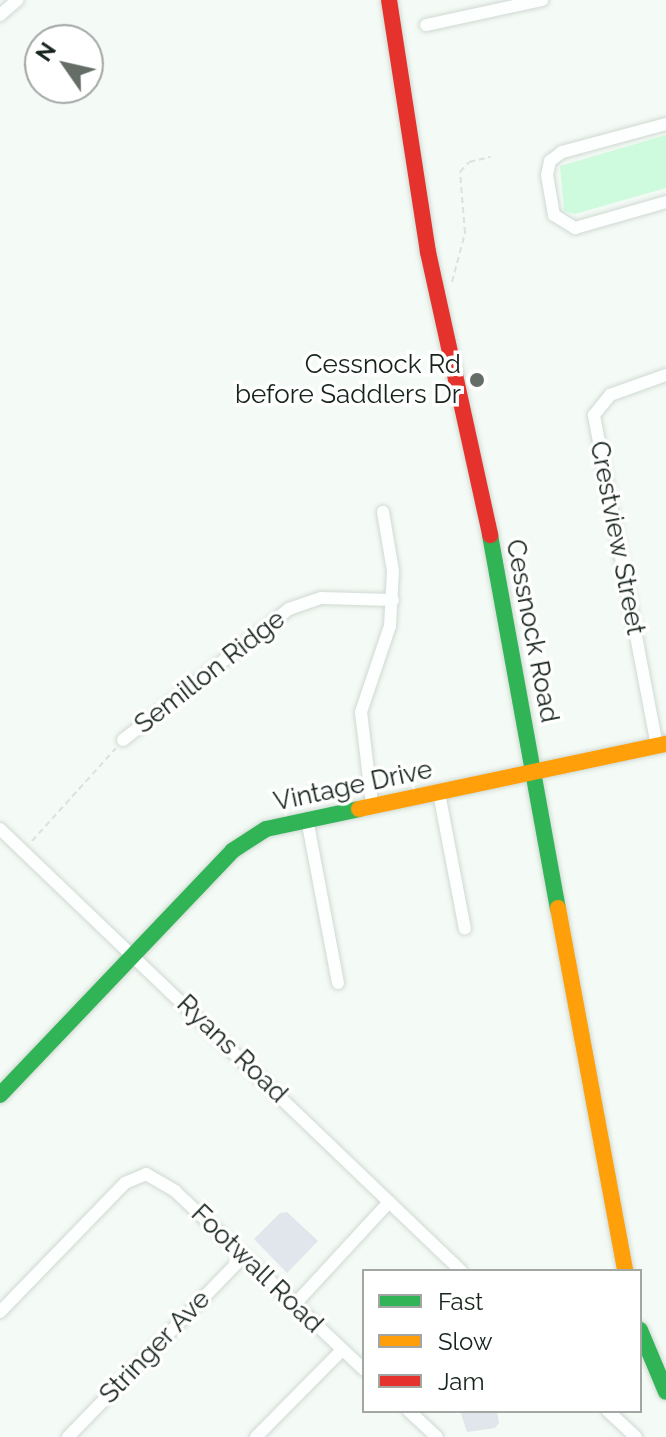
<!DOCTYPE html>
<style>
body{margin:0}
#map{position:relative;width:666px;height:1437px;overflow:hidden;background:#f4faf5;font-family:Raleway,sans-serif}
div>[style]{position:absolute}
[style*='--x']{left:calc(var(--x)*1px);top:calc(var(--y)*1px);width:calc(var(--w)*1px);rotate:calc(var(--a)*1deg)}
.green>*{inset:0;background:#cefbde}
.building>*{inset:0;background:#e1e5ec}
.path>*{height:2px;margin-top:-1px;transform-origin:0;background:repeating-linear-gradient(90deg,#dfe0df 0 6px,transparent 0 10px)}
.roads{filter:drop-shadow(0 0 2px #cfd9d2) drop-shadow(0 0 2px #cfd9d2)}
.street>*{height:12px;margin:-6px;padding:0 6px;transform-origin:6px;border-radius:6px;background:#fdfefe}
.fast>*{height:16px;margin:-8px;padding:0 8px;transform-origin:8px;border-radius:8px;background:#30b455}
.slow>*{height:16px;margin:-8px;padding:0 8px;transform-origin:8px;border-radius:8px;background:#ff9f0a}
.jam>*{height:16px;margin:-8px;padding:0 8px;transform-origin:8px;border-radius:8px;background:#e5322d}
.dots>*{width:22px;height:22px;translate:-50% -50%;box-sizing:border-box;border:4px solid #fff;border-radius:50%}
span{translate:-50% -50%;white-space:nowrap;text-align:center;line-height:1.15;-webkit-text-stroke:7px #fff;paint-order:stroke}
.poi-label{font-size:26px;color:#16231b}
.right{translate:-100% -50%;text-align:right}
.street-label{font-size:26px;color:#16231b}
.legend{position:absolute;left:362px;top:1269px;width:280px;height:144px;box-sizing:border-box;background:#fff;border:2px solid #a2a7a4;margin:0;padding:10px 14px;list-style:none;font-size:24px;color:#16231b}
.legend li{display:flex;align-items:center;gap:16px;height:40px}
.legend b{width:40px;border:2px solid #a2a7a4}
.north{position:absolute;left:24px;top:24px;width:80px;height:80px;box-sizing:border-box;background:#fff;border:2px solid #a2a7a4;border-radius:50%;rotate:304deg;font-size:22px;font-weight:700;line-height:32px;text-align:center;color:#16231b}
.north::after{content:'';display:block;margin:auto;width:28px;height:36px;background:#646e67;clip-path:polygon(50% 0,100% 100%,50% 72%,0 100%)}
</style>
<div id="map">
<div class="green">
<div style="clip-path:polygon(666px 135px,666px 188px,575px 214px,564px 211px,560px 166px)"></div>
</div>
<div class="building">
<div style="clip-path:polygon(287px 1212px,318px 1241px,287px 1273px,254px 1239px,280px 1213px)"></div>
<div style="clip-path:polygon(460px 1411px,497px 1411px,499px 1423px,495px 1428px,467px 1432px)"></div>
</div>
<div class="path">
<div style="--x:452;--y:282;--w:51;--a:-75.1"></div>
<div style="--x:465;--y:233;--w:61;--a:-94.7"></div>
<div style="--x:460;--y:172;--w:13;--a:-48"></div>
<div style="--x:469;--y:162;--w:22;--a:-13"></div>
<div style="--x:32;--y:841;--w:125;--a:-47.9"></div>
</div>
<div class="roads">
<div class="street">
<div style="--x:0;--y:15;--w:23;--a:-41"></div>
<div style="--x:426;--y:25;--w:119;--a:-12.2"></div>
<div style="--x:666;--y:124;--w:108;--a:164.9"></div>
<div style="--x:562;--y:152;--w:15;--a:143"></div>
<div style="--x:550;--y:161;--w:14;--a:102"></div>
<div style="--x:547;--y:175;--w:41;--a:80.1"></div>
<div style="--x:554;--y:215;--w:25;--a:32"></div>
<div style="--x:575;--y:228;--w:95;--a:-15.9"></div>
<div style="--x:123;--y:740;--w:211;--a:-38.3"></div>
<div style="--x:289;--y:609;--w:34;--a:-19"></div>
<div style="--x:321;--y:598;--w:72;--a:1.6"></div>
<div style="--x:657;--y:746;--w:337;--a:-100.8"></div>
<div style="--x:594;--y:415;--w:26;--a:-51"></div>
<div style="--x:610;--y:395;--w:59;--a:-19.7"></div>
<div style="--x:439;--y:793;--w:138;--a:79.2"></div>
<div style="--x:372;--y:804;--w:93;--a:-96.8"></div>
<div style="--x:361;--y:712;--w:91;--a:-71.4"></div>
<div style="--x:390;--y:626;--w:55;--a:-86.9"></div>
<div style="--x:393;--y:571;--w:60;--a:-99.6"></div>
<div style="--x:307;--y:819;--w:167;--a:79.3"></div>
<div style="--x:0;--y:829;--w:639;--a:43.79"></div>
<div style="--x:295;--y:1304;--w:139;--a:-47.3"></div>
<div style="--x:0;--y:1312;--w:180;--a:-45.9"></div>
<div style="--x:125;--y:1183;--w:23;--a:-23"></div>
<div style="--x:146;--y:1174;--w:34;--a:30"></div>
<div style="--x:175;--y:1191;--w:260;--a:43.4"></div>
<div style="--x:409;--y:1411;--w:38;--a:43"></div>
<div style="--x:608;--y:1411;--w:38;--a:43"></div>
<div style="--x:68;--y:1437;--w:251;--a:-45.8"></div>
<div style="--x:256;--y:1437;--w:122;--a:-45.3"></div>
</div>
<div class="fast">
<div style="--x:490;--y:535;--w:379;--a:79.7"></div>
<div style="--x:0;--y:1095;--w:337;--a:-46.4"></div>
<div style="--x:232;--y:851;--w:40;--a:-32.9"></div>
<div style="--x:266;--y:829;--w:95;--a:-12.1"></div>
<div style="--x:640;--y:1330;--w:67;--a:67.2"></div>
</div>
<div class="slow">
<div style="--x:359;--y:809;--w:314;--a:-12"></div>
<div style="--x:558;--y:908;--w:369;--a:79.5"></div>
</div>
<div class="jam">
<div style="--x:389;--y:0;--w:255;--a:81.2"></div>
<div style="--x:428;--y:252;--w:290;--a:77.6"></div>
</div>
</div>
<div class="dots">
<div style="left:477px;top:380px;background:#646e67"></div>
</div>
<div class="poi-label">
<span class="right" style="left:461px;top:380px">Cessnock Rd<br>before Saddlers Dr</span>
</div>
<div class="street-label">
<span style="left:617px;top:538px;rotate:79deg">Crestview Street</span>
<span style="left:532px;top:631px;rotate:79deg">Cessnock Road</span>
<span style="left:210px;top:672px;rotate:-38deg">Semillon Ridge</span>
<span style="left:353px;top:786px;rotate:-12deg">Vintage Drive</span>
<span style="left:232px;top:1049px;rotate:44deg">Ryans Road</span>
<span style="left:257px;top:1269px;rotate:44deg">Footwall Road</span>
<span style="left:155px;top:1347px;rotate:-46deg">Stringer Ave</span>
</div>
<ul class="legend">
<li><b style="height:10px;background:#30b455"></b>Fast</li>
<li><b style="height:10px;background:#ff9f0a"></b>Slow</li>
<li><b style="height:10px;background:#e5322d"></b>Jam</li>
</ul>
<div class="north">N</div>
</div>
